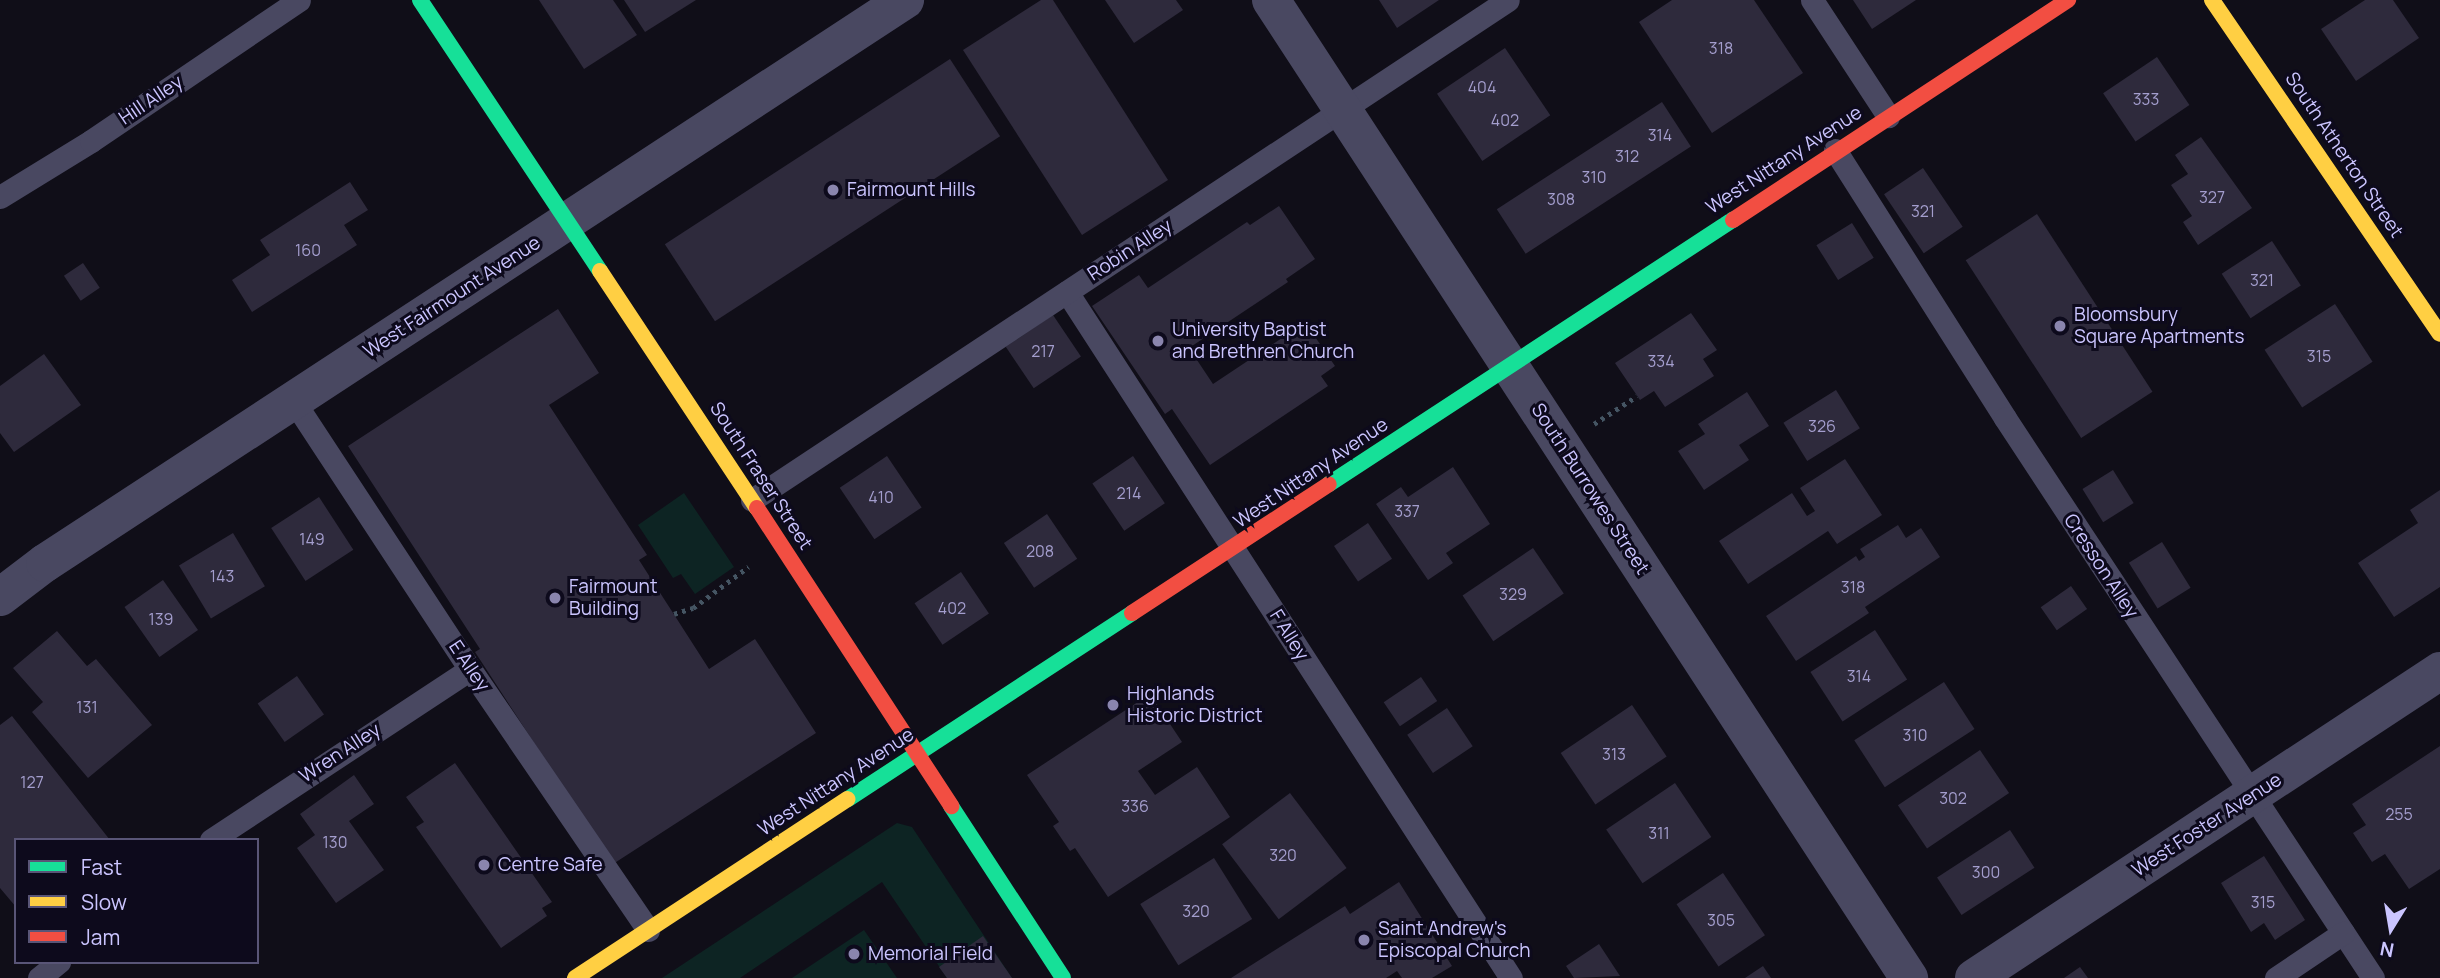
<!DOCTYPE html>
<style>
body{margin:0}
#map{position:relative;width:2440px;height:978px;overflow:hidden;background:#100e18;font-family:Manrope,sans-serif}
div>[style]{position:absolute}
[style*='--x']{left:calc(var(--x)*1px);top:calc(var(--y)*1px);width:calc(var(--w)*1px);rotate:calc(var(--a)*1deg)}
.green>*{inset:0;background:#0d2423}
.building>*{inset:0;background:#2e2a3c;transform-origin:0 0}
.path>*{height:4.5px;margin-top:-2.25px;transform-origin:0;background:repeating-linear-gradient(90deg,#455563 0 3.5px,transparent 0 8.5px)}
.lane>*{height:23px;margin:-11.5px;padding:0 11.5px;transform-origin:11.5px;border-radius:11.5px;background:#494861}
.street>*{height:38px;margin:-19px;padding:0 19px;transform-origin:19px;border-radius:19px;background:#494861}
.fast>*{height:16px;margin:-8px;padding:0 8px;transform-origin:8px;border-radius:8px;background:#16e098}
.slow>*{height:16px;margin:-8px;padding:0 8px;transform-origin:8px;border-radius:8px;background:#ffcf43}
.jam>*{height:16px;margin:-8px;padding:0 8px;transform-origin:8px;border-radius:8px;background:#f24e42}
.dots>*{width:19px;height:19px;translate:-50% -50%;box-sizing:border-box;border:4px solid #0d0a1c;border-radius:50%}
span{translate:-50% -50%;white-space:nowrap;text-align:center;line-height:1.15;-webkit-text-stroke:6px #0d0a1c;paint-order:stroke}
.number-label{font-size:16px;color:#a49ece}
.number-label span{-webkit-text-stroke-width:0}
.street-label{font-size:19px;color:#cbc5ff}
.poi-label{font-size:19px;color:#cbc5ff}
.left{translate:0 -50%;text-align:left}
.legend{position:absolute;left:14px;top:838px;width:245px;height:126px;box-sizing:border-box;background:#0d0a1c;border:2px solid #595577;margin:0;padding:9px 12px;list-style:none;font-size:21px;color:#cbc5ff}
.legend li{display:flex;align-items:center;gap:14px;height:35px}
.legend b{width:35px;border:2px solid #595577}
.north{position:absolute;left:2356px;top:894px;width:70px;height:70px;-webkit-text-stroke:5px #0d0a1c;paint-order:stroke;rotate:191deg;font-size:19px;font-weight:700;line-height:28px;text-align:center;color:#cbc5ff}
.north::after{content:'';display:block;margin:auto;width:24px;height:32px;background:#cbc5ff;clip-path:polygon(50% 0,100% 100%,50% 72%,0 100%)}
</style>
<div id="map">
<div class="green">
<div style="clip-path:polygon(684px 493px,734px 567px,695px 594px,681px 574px,673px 578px,638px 525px)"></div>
<div style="clip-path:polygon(897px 823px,912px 827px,1012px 978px,947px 978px,882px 882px,740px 978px,662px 978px)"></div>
<div style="clip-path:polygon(864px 930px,897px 978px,792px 978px)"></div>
</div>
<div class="building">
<div style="clip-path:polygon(539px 0,613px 0,637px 35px,584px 69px)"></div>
<div style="clip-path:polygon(624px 0,696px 0,645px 32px)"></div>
<div style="clip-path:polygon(1041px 0,1053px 0,1168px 180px,1082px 235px,963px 50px)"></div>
<div style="clip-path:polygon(1105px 0,1176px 0,1183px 10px,1134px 43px)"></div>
<div style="clip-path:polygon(1379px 0,1439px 0,1397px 28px)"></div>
<div style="clip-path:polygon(1672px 0,1754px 0,1803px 73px,1712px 133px,1639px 22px)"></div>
<div style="clip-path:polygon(1853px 0,1916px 0,1872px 29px)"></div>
<div style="clip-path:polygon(2365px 0,2393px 0,2419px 38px,2356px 81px,2321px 29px)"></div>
<div style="left:1505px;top:48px;width:81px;height:82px;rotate:56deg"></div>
<div style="left:2157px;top:57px;width:58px;height:65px;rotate:56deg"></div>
<div style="left:950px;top:59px;width:92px;height:340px;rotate:57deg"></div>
<div style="left:1662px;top:102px;width:53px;height:197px;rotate:57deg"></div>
<div style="clip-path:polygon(2201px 137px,2252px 208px,2198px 245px,2183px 222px,2192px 216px,2171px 185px,2188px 174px,2175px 155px)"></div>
<div style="left:1923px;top:168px;width:71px;height:47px;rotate:56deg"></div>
<div style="clip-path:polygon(350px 182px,368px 210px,344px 225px,357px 245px,252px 312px,232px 280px,270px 255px,260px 240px)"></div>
<div style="clip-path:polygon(1279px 206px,1315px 259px,1286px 279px,1288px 282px,1189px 348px,1213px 384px,1291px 332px,1293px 334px,1307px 325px,1335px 366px,1321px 376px,1328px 386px,1210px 465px,1172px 409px,1165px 414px,1092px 306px,1139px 275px,1148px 288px,1247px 222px,1250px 225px)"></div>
<div style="left:2037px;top:214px;width:212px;height:85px;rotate:57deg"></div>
<div style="left:1852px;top:223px;width:41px;height:42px;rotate:58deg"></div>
<div style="left:2272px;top:241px;width:53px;height:60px;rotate:57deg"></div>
<div style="left:83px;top:263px;width:30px;height:23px;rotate:56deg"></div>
<div style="left:2335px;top:304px;width:69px;height:84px;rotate:57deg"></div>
<div style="clip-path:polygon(558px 309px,599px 373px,549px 405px,647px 555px,639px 560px,709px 669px,755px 639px,816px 733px,613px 864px,475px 652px,480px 649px,348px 446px)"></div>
<div style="clip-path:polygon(1691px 313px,1717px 350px,1703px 359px,1714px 376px,1665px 407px,1654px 391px,1640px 400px,1615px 363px)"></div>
<div style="left:1053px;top:315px;width:50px;height:57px;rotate:56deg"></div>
<div style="clip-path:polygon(44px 354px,81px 405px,14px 452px,0 433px,0 386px)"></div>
<div style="left:1836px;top:390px;width:45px;height:62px;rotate:58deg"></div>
<div style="clip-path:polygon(1747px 392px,1769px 426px,1739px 445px,1749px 460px,1704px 490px,1678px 451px,1705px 434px,1698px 424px)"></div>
<div style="left:887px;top:456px;width:62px;height:57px;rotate:56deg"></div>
<div style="left:1133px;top:456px;width:57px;height:49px;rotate:56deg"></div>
<div style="clip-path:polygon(1845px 459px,1882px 515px,1837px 544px,1828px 531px,1748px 584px,1719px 541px,1792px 493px,1807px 516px,1815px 511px,1800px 488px)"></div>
<div style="clip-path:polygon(1453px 467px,1490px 524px,1446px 553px,1453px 563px,1428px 580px,1376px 504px,1401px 487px,1408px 497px)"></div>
<div style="left:2113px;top:470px;width:39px;height:36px;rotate:58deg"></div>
<div style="clip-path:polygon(2440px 490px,2440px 587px,2394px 617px,2358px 563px,2418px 523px,2410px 510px)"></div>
<div style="left:319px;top:497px;width:63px;height:57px;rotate:57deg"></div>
<div style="left:1047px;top:514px;width:54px;height:52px;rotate:56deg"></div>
<div style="left:1368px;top:523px;width:43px;height:41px;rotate:56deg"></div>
<div style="clip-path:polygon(1898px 525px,1906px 538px,1921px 528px,1940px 557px,1865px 607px,1869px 613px,1796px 661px,1766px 616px,1856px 556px,1859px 561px,1865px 557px,1860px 549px)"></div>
<div style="left:233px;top:533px;width:62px;height:63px;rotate:59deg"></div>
<div style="left:2162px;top:542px;width:54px;height:39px;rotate:58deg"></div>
<div style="left:1533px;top:548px;width:55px;height:85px;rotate:56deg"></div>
<div style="left:961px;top:572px;width:50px;height:56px;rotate:56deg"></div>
<div style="left:163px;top:580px;width:61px;height:47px;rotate:55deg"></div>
<div style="left:2071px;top:586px;width:28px;height:37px;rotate:55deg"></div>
<div style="left:1875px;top:630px;width:59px;height:77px;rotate:57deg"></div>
<div style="clip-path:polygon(57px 631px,87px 666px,96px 659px,152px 725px,88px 778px,32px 712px,43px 702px,13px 668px)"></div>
<div style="left:297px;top:676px;width:47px;height:48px;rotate:55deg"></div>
<div style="left:1421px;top:677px;width:29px;height:45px;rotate:56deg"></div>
<div style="left:1944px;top:682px;width:56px;height:107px;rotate:57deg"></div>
<div style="clip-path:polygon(1150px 694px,1182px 742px,1138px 771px,1155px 795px,1197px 767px,1230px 817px,1108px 897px,1075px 848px,1070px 851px,1053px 826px,1059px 822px,1027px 775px)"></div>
<div style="left:1632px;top:705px;width:62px;height:86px;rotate:56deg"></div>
<div style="left:1447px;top:708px;width:46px;height:48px;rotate:56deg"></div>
<div style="clip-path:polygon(12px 716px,110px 840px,16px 840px,16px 907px,0 888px,0 725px)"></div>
<div style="clip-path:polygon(2440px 746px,2440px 869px,2409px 889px,2385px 854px,2372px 862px,2353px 833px,2366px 825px,2352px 804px)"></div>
<div style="left:1980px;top:750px;width:52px;height:99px;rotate:56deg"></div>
<div style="clip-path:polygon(455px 763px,552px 902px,542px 908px,547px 916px,501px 948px,416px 827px,424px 822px,406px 797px)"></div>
<div style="clip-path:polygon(354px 775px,374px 804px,349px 821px,384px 870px,336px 903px,297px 848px,315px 835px,300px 814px)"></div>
<div style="left:1675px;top:783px;width:65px;height:83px;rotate:56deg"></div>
<div style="left:1290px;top:793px;width:94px;height:85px;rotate:53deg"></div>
<div style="left:2010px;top:830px;width:45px;height:87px;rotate:57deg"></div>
<div style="clip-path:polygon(2264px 856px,2305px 920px,2275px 940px,2264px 923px,2251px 932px,2221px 883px)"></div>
<div style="left:1214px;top:858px;width:72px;height:87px;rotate:58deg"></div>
<div style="left:1723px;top:873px;width:75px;height:56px;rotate:56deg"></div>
<div style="clip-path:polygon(1399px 882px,1452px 966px,1432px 978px,1402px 978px,1397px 971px,1386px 978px,1231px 978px,1345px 906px,1350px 914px)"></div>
<div style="clip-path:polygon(983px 936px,1012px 978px,947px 978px,939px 967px)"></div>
<div style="clip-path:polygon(1599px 944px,1620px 976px,1574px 978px,1566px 966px)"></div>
<div style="clip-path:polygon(1763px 966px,1771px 978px,1745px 978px)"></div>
<div style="clip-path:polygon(2080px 967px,2088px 978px,2064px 978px)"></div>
</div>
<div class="path">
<div style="--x:1594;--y:424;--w:51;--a:-33.1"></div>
<div style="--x:674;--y:614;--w:20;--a:-18"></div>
<div style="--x:693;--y:608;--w:69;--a:-36.7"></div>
</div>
<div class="lane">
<div style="--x:1812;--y:0;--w:139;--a:56.8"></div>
<div style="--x:1835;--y:150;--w:317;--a:57.6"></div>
<div style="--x:2005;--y:418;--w:670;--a:56.69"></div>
<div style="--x:0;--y:197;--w:107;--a:-31.6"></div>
<div style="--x:91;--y:141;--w:251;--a:-34.1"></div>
<div style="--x:1067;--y:292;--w:817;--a:57.09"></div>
<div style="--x:293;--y:400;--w:322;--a:56.7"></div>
<div style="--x:470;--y:669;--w:316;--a:55.7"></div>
<div style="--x:752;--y:500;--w:906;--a:-33.48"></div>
<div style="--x:211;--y:840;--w:310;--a:-33.4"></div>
<div style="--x:39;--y:978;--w:26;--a:-39"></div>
<div style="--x:2276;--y:978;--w:81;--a:-33.9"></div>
</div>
<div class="street">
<div style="--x:1271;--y:0;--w:1168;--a:56.88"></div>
<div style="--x:0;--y:597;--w:56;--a:-37.1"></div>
<div style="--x:45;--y:563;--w:1028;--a:-33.21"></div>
<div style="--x:1974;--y:978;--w:558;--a:-33.38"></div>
</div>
<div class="fast">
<div style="--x:420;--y:0;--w:325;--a:56.4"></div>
<div style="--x:1329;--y:484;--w:483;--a:-33.2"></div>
<div style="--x:848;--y:799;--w:339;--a:-33.2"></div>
<div style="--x:951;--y:806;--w:205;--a:56.9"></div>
</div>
<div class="slow">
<div style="--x:2212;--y:0;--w:404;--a:55.7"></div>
<div style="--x:600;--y:271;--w:284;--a:56.5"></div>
<div style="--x:575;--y:978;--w:326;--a:-33.3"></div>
</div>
<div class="jam">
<div style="--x:1733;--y:220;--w:401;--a:-33.3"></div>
<div style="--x:757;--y:508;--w:356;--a:56.9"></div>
<div style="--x:1132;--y:613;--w:235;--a:-33.2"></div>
</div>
<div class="dots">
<div style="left:833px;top:190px;background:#8a85ae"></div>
<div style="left:2060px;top:326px;background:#8a85ae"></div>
<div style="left:1158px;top:341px;background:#8a85ae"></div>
<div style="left:555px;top:598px;background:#8a85ae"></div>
<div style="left:1113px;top:705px;background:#8a85ae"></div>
<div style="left:484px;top:865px;background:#8a85ae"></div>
<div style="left:1364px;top:940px;background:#8a85ae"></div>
<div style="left:854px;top:954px;background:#8a85ae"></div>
</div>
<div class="number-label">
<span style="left:1721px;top:48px">318</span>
<span style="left:1482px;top:87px">404</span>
<span style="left:2146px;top:99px">333</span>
<span style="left:1505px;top:120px">402</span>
<span style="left:1660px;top:135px">314</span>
<span style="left:1627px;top:156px">312</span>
<span style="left:1594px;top:177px">310</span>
<span style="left:2212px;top:197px">327</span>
<span style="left:1561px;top:199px">308</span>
<span style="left:1923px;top:211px">321</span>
<span style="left:308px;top:250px">160</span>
<span style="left:2262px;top:280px">321</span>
<span style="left:1043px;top:351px">217</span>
<span style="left:2319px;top:356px">315</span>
<span style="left:1661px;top:361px">334</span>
<span style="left:1822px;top:426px">326</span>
<span style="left:1129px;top:493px">214</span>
<span style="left:881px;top:497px">410</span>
<span style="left:1407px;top:511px">337</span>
<span style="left:312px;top:539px">149</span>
<span style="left:1040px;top:551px">208</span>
<span style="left:222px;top:576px">143</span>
<span style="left:1853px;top:587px">318</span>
<span style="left:1513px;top:594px">329</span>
<span style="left:952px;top:608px">402</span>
<span style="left:161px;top:619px">139</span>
<span style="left:1859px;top:676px">314</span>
<span style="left:87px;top:707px">131</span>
<span style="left:1915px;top:735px">310</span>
<span style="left:1614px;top:754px">313</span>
<span style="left:32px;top:782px">127</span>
<span style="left:1953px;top:798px">302</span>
<span style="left:1135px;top:806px">336</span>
<span style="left:2399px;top:814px">255</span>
<span style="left:1659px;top:833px">311</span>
<span style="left:335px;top:842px">130</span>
<span style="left:1283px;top:855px">320</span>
<span style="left:1986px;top:872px">300</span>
<span style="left:2263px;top:902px">315</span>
<span style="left:1196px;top:911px">320</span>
<span style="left:1721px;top:920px">305</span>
</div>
<div class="street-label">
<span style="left:151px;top:100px;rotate:-34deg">Hill Alley</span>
<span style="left:2344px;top:155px;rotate:56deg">South Atherton Street</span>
<span style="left:1784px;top:160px;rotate:-33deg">West Nittany Avenue</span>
<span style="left:1130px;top:250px;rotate:-33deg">Robin Alley</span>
<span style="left:452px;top:297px;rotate:-33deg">West Fairmount Avenue</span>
<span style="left:1311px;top:473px;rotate:-34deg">West Nittany Avenue</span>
<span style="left:761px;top:476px;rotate:57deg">South Fraser Street</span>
<span style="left:1590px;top:489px;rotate:57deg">South Burrowes Street</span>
<span style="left:2101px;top:566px;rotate:57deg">Cresson Alley</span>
<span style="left:1289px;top:635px;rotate:58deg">F Alley</span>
<span style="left:469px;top:666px;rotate:56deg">E Alley</span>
<span style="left:340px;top:753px;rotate:-33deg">Wren Alley</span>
<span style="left:836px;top:782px;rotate:-33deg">West Nittany Avenue</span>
<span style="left:2207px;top:825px;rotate:-33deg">West Foster Avenue</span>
</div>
<div class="poi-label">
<span class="left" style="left:847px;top:190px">Fairmount Hills</span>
<span class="left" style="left:2074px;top:326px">Bloomsbury<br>Square Apartments</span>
<span class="left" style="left:1172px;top:341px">University Baptist<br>and Brethren Church</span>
<span class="left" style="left:569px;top:598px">Fairmount<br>Building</span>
<span class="left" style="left:1127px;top:705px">Highlands<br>Historic District</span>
<span class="left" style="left:498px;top:865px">Centre Safe</span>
<span class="left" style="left:1378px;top:940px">Saint Andrew's<br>Episcopal Church</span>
<span class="left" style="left:868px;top:954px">Memorial Field</span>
</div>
<ul class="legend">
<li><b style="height:9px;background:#16e098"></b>Fast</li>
<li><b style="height:9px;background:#ffcf43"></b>Slow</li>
<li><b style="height:9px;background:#f24e42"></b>Jam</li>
</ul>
<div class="north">N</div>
</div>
